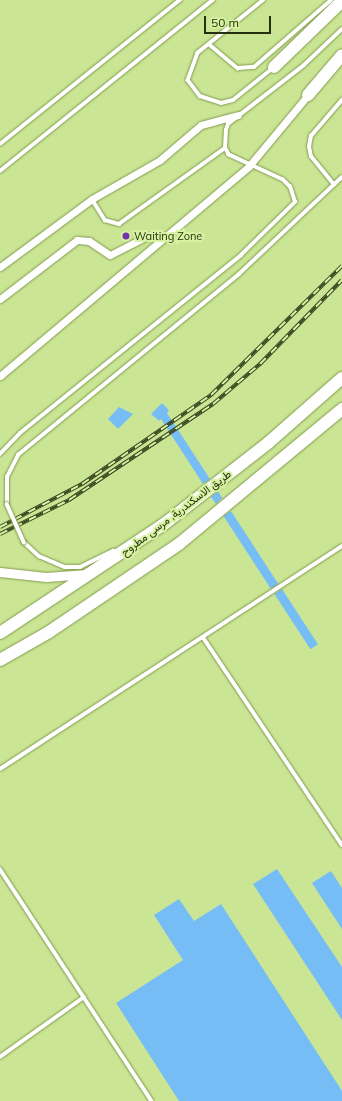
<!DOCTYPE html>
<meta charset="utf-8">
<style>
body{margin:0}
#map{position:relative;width:342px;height:1101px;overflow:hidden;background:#cae695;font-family:Mulish,Vazirmatn,sans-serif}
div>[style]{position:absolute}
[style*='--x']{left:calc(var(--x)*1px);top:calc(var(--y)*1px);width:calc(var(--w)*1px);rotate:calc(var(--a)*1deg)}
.building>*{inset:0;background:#77bdf5;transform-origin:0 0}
.roads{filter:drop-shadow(0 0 1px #829b4d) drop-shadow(0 0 1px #829b4d)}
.service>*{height:3.5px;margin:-1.75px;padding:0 1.75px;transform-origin:1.75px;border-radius:1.75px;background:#fff}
.minor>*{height:7px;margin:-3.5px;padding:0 3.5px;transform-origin:3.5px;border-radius:3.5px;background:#fff}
.tertiary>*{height:9px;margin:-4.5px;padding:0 4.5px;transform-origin:4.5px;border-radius:4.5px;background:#fff}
.primary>*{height:12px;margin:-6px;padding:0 6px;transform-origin:6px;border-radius:6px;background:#fff}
.rail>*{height:4px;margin-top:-2px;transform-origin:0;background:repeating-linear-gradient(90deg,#d7f3a2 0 8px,#3a461f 0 16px);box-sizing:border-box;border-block:1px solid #3a461f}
.bridges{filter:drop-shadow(0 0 1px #829b4d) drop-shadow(0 0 1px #829b4d)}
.service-bridge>*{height:3.5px;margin:-1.75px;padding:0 1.75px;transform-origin:1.75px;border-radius:1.75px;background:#fff}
.dots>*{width:11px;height:11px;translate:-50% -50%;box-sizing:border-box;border:2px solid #d7f3a2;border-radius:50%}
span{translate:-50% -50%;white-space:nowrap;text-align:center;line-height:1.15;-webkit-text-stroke:4px #d7f3a2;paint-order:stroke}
.poi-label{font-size:11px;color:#26300f}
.left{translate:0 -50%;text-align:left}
.street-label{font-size:11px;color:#26300f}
.scale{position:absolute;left:204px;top:16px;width:67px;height:18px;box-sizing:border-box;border:2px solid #26300f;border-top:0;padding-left:5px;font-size:12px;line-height:14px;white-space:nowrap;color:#26300f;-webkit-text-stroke:3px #d7f3a2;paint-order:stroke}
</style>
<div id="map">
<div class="building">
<div style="clip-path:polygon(162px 403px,169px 410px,167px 413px,210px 479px,203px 484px,161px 419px,159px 421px,151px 414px)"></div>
<div style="clip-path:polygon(119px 407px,133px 414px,118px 429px,108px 419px)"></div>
<div style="clip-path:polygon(218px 491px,222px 498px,216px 504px,211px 497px)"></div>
<div style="left:231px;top:511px;width:87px;height:9px;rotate:57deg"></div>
<div style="left:282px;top:589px;width:66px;height:9px;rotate:57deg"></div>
<div style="clip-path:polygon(277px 869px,342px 967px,342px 1020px,253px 884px)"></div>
<div style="clip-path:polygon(331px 871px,342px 888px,342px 929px,312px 883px)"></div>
<div style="clip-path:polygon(179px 899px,194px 921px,221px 904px,342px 1091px,342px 1101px,179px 1101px,116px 1003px,183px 960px,154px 915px)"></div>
</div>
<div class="roads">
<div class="service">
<div style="--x:264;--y:0;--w:85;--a:141.2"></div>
<div style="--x:198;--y:53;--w:29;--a:110"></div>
<div style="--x:188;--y:80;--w:20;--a:53"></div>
<div style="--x:200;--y:96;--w:22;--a:18"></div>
<div style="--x:221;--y:103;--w:12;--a:-14"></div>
<div style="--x:233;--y:100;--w:51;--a:-38.7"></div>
<div style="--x:209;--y:44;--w:38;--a:40"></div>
<div style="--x:238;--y:68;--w:16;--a:-4"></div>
<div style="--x:254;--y:67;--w:102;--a:-41"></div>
<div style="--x:0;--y:144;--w:231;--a:-38.7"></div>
<div style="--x:0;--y:171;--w:273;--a:-38.8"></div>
<div style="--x:334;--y:185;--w:36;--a:-129"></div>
<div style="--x:311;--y:157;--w:10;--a:-101"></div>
<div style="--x:309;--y:147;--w:11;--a:-80"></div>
<div style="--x:311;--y:136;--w:48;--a:-49.3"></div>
<div style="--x:92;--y:199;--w:25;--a:58"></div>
<div style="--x:105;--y:220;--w:15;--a:16"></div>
<div style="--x:119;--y:224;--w:130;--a:-35.6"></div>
<div style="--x:0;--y:454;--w:29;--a:-46"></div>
<div style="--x:20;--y:433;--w:284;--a:-38.8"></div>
<div style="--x:241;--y:255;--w:76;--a:-44.5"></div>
<div style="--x:295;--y:202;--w:16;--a:-108"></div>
<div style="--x:290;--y:187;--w:10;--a:-135"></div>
<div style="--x:283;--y:180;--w:60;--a:-155.2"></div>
<div style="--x:229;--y:155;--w:8;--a:-120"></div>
<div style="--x:225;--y:148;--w:18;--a:-87"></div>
<div style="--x:226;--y:130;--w:6;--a:-72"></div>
<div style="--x:228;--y:124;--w:96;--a:-37.8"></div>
<div style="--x:304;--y:65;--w:52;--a:-43.5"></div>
<div style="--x:7;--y:504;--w:27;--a:-90"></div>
<div style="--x:7;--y:477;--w:25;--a:-63"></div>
<div style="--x:18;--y:455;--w:286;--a:-39.3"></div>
<div style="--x:239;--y:274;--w:141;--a:-43.3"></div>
<div style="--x:24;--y:542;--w:21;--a:43"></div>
<div style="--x:39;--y:556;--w:28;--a:23"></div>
<div style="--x:65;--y:567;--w:15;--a:0"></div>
<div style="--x:80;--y:567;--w:37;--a:-26"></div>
<div style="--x:203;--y:637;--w:250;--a:56.2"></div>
<div style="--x:0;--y:769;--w:408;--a:-33.1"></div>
<div style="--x:0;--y:869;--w:277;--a:56.8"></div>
<div style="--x:0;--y:1057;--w:103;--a:-35.5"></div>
</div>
<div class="minor">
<div style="--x:0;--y:267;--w:114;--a:-36.5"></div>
<div style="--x:92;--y:199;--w:78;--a:-29.8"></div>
<div style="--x:160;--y:160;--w:54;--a:-40.5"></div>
<div style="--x:201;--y:125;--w:38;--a:-15"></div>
<div style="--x:0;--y:299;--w:97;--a:-37.5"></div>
<div style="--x:77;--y:240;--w:12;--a:5"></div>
<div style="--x:89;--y:241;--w:25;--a:34"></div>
<div style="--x:110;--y:255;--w:42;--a:-27.2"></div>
<div style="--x:147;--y:236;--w:19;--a:6"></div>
<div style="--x:0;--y:376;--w:326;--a:-40.1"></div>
<div style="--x:249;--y:166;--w:92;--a:-50.3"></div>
</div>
<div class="tertiary">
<div style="--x:0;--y:572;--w:46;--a:6.2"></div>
<div style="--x:46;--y:577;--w:41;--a:-4.2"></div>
</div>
<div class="primary">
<div style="--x:274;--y:67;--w:95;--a:-44.1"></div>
<div style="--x:308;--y:95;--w:52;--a:-49.6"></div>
<div style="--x:0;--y:633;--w:197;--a:-33.6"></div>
<div style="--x:164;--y:524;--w:132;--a:-37.9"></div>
<div style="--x:268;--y:443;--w:98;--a:-41.3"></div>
<div style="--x:0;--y:660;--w:56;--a:-29.7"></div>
<div style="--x:49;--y:632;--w:157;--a:-34.1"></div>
<div style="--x:179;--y:544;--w:212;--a:-39.6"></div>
</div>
</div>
<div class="rail">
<div style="--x:0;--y:527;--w:93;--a:-27.7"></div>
<div style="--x:82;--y:484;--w:157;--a:-34.6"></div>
<div style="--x:211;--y:395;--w:184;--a:-44.6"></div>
<div style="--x:0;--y:534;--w:77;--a:-26.2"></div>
<div style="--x:69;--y:500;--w:173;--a:-33.7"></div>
<div style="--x:213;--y:404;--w:62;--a:-40.4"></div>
<div style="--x:260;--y:364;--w:117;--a:-45.7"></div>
</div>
<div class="bridges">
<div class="service-bridge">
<div style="--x:7;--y:504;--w:42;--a:65.9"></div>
</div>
</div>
<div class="dots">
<div style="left:126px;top:236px;background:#7235ab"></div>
</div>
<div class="poi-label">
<span class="left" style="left:134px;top:236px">Waiting Zone</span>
</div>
<div class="street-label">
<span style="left:176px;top:513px;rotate:-37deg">طريق الاسكندرية, مرسى مطروح</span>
</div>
<div class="scale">50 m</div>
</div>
